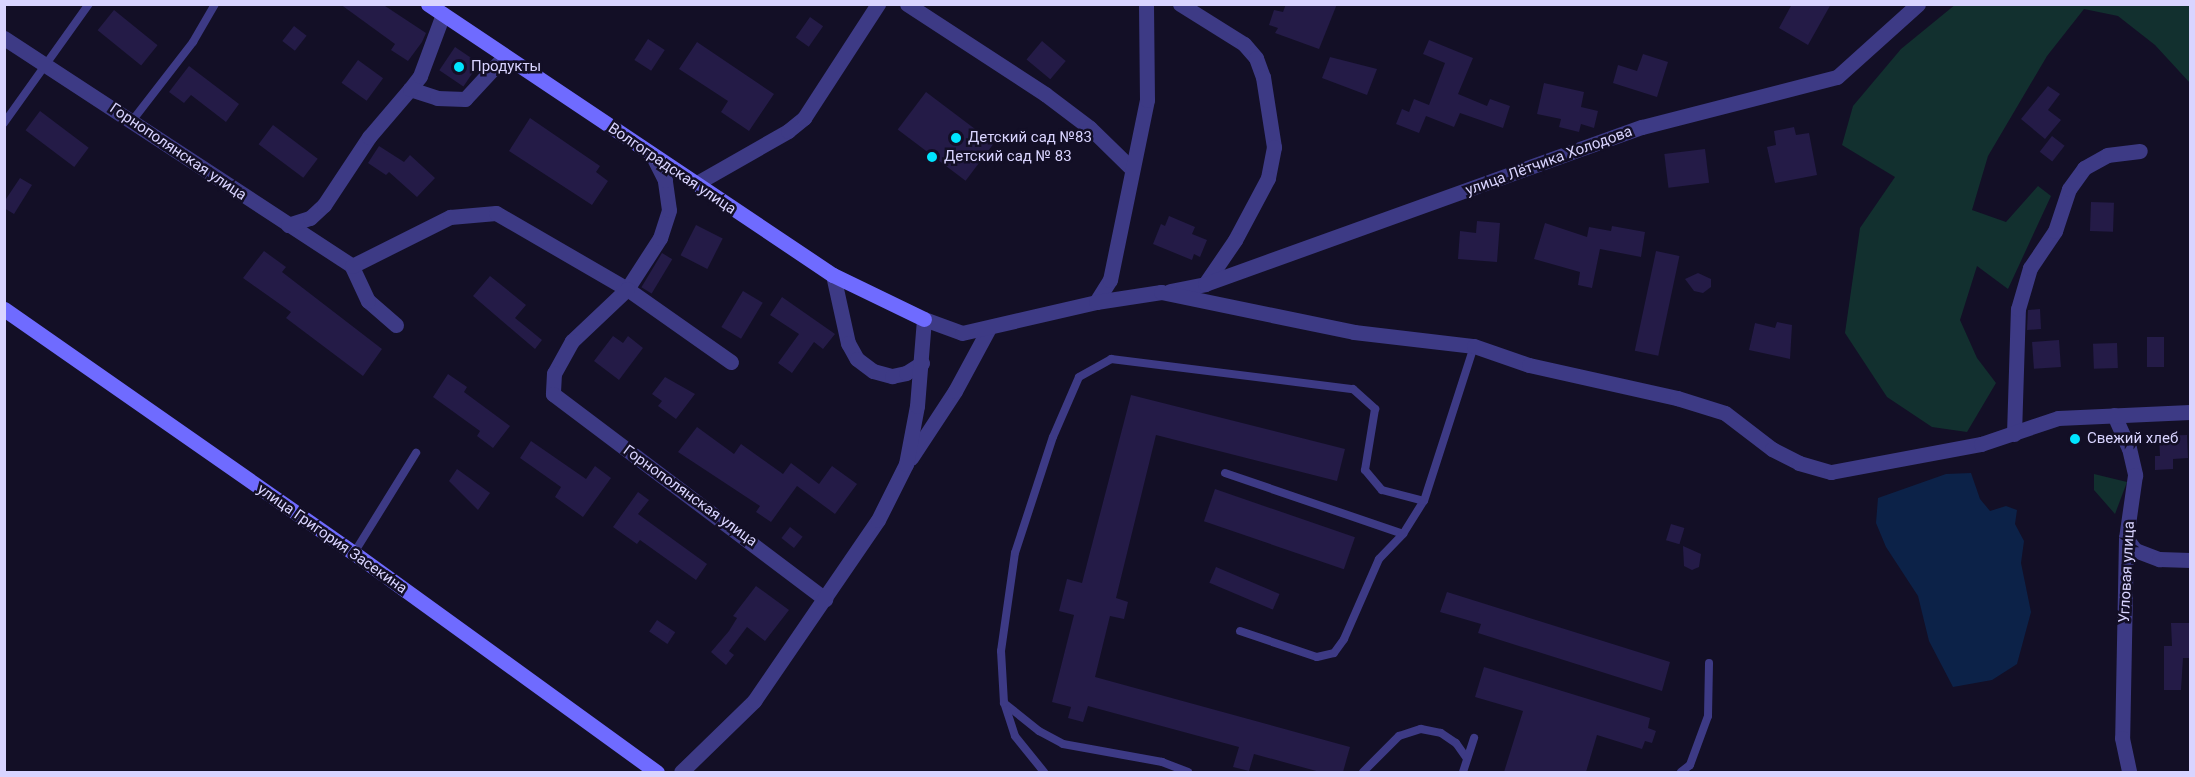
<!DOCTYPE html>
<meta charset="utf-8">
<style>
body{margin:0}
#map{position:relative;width:2195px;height:777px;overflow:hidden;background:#130f26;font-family:Roboto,sans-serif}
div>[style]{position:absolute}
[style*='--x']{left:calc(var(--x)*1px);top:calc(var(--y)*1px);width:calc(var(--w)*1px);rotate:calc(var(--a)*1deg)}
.green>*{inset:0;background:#12302f}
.water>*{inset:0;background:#0c2248}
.building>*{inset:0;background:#241b47;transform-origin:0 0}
.lane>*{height:8px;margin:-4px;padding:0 4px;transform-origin:4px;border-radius:4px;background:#3d3a85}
.street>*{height:15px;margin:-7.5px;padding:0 7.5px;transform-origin:7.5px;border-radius:7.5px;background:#3d3a85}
.secondary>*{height:15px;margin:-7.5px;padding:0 7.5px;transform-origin:7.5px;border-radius:7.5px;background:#6f6bff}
.dots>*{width:16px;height:16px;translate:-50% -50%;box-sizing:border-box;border:3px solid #130f26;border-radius:50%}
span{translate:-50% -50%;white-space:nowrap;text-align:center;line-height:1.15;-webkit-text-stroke:5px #130f26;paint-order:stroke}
.poi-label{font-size:15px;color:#d9d4ff}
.left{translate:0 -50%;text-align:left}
.street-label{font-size:15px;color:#d9d4ff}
.frame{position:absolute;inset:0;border:6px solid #d9d4ff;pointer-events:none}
</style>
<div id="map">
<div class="green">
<div style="clip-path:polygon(1956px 4px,2190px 5px,2190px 83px,2155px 45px,2118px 16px,2084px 9px,2047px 56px,1988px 156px,1972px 210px,2006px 222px,2038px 186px,2051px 196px,2008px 289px,1977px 266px,1960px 320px,1977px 358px,1996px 383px,1967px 432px,1932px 427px,1887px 397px,1845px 333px,1860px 228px,1895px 177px,1842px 145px,1853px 106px,1901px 49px)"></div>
<div style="clip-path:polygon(2094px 474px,2127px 482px,2115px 514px,2094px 490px)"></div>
</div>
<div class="water">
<div style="clip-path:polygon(1971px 473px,1980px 499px,1990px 511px,2006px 506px,2017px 510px,2015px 524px,2024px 541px,2021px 563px,2031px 612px,2017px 664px,1992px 680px,1953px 687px,1929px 641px,1918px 596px,1886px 547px,1876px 523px,1878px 498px,1946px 474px)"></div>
</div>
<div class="building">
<div style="clip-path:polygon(340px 4px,382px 4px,426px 33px,422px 42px,408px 61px,391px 50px,395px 44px)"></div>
<div style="clip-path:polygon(1286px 4px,1337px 4px,1319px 49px,1275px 33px,1278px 28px,1269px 25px,1274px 10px,1283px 12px)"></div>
<div style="clip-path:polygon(1792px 4px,1831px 4px,1808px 45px,1779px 28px)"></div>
<div style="left:114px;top:10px;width:56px;height:26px;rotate:39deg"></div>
<div style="left:810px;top:17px;width:16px;height:25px;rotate:35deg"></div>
<div style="left:294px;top:26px;width:16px;height:19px;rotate:38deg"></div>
<div style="left:648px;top:39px;width:20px;height:25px;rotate:33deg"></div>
<div style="clip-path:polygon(1429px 40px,1473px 58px,1458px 94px,1487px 106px,1490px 99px,1510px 106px,1503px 128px,1460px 113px,1454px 127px,1426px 116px,1419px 133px,1396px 124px,1402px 109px,1409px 112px,1414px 99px,1429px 105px,1445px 63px,1423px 54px)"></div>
<div style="left:1042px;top:41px;width:31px;height:24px;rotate:40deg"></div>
<div style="clip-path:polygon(697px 42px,774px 94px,749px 131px,721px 112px,728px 101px,679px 69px)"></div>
<div style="left:455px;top:47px;width:29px;height:28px;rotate:34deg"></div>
<div style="clip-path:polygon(1643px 54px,1668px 62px,1657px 97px,1613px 83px,1618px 65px,1637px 71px)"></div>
<div style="clip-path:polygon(1330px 57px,1377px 69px,1367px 95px,1322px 78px)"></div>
<div style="left:358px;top:60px;width:31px;height:28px;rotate:36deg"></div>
<div style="clip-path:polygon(189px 66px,239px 104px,226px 122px,191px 95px,184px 103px,169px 92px)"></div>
<div style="clip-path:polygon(1544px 83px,1584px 92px,1581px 107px,1598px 111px,1594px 128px,1581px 124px,1579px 132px,1559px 127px,1561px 119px,1537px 114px)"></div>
<div style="clip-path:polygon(2048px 86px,2060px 94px,2048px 110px,2061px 120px,2045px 139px,2021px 119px)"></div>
<div style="left:926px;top:92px;width:85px;height:47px;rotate:37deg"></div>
<div style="left:40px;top:111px;width:61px;height:24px;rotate:37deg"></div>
<div style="clip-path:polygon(530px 118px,600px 166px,596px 172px,608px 181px,592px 205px,509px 151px)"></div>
<div style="left:273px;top:125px;width:56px;height:24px;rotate:37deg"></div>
<div style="clip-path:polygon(1794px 127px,1796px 135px,1809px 133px,1817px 175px,1775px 183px,1767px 147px,1776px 145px,1774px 131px)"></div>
<div style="left:2052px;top:136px;width:16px;height:20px;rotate:38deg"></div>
<div style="clip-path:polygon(379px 146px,404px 162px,410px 155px,435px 178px,417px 197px,389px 172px,386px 175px,368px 163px)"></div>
<div style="left:1705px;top:149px;width:34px;height:41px;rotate:83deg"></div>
<div style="clip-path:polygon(20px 178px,32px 185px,14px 214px,4px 208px,4px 202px)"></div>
<div style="left:2091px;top:202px;width:23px;height:29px;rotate:2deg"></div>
<div style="clip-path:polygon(1169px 216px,1195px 227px,1192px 234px,1207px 240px,1200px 257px,1194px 254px,1192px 260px,1153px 244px,1161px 224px,1165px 226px)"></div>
<div style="clip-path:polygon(1477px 221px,1500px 223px,1497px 262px,1458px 259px,1460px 231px,1476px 233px)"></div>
<div style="clip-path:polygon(1545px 223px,1587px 237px,1589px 227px,1611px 231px,1612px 226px,1645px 232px,1641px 257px,1600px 249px,1592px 288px,1578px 285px,1580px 272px,1534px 259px)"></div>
<div style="left:696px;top:225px;width:30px;height:34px;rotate:27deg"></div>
<div style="clip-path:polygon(264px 251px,286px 267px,282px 272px,382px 349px,363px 376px,286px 318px,291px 312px,243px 278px)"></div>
<div style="left:1656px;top:251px;width:24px;height:102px;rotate:12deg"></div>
<div style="left:662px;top:253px;width:12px;height:40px;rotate:31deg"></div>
<div style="clip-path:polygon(1698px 273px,1711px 279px,1711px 287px,1703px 293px,1694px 291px,1685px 279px)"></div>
<div style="clip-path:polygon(490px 276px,526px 305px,515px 318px,542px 340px,535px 349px,473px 296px)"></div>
<div style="left:743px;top:291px;width:23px;height:42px;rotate:31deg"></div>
<div style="clip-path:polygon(782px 297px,835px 334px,823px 349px,814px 342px,792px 373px,778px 363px,799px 334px,770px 315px)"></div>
<div style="clip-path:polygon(2040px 309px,2041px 329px,2027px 330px,2028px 310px)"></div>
<div style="clip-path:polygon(1777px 322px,1792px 325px,1790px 359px,1749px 350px,1755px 323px,1775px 328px)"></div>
<div style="clip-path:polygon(613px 336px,623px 343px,628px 336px,643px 348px,619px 380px,594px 361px)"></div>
<div style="left:2147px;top:337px;width:17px;height:30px"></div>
<div style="left:2059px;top:340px;width:27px;height:27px;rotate:86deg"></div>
<div style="left:2117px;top:343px;width:25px;height:24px;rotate:88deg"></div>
<div style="clip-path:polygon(448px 374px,467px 387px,464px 392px,510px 426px,493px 448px,477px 436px,480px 431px,433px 397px)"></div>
<div style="clip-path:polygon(665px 377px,695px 394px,676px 419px,658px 406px,662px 401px,652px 394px)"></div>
<div style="clip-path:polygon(1131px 395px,1345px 449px,1337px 481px,1156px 435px,1116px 598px,1128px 602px,1124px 619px,1110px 616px,1095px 677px,1350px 747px,1343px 772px,1320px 772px,1254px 754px,1249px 771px,1233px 767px,1239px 747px,1088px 706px,1083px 722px,1068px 718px,1071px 707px,1052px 702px,1074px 615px,1059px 611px,1067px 579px,1082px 583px)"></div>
<div style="clip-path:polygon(697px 427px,734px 454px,741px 444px,783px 474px,791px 463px,819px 484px,832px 466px,857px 484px,835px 514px,797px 486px,771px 522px,756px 512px,760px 506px,678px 452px)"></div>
<div style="clip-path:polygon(2187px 435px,2188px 458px,2173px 459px,2173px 469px,2155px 470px,2155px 456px,2160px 456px,2159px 436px)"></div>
<div style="clip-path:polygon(531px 441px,586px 479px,595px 466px,611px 478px,583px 517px,555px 497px,561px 487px,520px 458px)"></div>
<div style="clip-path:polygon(457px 469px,490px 493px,478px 510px,449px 481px)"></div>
<div style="left:1215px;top:489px;width:148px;height:34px;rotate:19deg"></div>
<div style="clip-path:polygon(638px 492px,649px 500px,638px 514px,707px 564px,696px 580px,640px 540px,637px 544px,613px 527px)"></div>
<div style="left:1671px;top:524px;width:14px;height:17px;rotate:17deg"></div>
<div style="left:790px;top:527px;width:16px;height:14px;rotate:38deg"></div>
<div style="clip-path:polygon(1683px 546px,1701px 554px,1699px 567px,1692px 570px,1684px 566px)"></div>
<div style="left:1216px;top:567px;width:69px;height:17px;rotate:23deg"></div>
<div style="clip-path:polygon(756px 586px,789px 610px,765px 641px,747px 627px,729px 651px,734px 655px,726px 665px,711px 652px,729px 631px,737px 618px,733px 616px)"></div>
<div style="clip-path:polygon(1447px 592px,1670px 662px,1662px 691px,1478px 633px,1481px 624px,1440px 612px)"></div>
<div style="left:657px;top:620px;width:22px;height:14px;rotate:34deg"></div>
<div style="clip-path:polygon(2171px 623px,2190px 623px,2190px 658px,2183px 658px,2181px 690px,2164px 690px,2164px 646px,2172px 646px)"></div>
<div style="clip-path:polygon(1484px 667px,1650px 718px,1648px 728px,1656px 731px,1652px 743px,1645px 741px,1642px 749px,1597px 735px,1586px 772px,1504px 772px,1523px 711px,1475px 697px)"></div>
</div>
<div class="lane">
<div style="--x:132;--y:121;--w:100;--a:-52.3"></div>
<div style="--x:193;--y:42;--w:44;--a:-59.9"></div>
<div style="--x:4;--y:123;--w:146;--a:-54.5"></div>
<div style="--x:1225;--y:473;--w:188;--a:18.9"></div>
<div style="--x:354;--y:553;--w:118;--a:-58.2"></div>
<div style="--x:1240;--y:631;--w:81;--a:18.7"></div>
<div style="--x:1317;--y:657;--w:17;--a:-13"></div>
<div style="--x:1334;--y:653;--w:17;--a:-54"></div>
<div style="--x:1344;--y:639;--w:87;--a:-66.4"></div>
<div style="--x:1379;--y:559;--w:35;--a:-46"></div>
<div style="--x:1403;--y:534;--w:39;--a:-58"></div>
<div style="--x:1004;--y:703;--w:45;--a:38.7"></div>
<div style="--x:1039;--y:731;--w:27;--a:28"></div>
<div style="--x:1063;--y:744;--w:101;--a:10.3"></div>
<div style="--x:1162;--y:762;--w:28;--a:21"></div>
<div style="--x:1044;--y:772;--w:46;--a:-128.9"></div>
<div style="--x:1015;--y:736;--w:35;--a:-108"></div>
<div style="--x:1004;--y:703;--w:52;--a:-93.3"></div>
<div style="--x:1001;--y:651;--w:99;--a:-81.9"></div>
<div style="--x:1015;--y:553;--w:122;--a:-71.9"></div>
<div style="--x:1053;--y:437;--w:65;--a:-66.6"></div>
<div style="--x:1079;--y:377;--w:37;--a:-29"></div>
<div style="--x:1111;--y:359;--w:244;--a:7.1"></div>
<div style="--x:1353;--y:389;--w:30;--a:42"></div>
<div style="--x:1375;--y:409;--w:62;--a:99.3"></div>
<div style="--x:1365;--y:470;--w:26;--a:50"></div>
<div style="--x:1382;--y:490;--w:43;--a:14.7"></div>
<div style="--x:1424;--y:501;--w:163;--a:-72.1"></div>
<div style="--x:1363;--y:772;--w:51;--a:-45"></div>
<div style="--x:1399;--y:736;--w:23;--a:-18"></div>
<div style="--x:1421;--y:729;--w:20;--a:11"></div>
<div style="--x:1441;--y:733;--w:18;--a:34"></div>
<div style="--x:1456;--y:743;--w:19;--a:55"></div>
<div style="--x:1463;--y:772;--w:36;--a:-72"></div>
<div style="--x:1681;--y:772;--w:11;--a:-38"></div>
<div style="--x:1690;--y:765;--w:52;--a:-69.8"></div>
<div style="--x:1708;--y:716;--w:53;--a:-88.9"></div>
</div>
<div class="street">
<div style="--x:907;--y:4;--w:165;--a:33.1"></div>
<div style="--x:1045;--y:94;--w:56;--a:37.1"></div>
<div style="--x:1090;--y:128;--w:57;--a:44.3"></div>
<div style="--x:1180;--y:4;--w:75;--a:32"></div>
<div style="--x:1244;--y:44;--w:18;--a:49"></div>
<div style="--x:1256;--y:58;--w:20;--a:70"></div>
<div style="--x:1263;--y:77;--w:71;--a:81.1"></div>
<div style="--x:1274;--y:147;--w:32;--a:101"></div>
<div style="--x:1268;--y:178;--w:70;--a:118"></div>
<div style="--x:1235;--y:240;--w:53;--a:124.3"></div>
<div style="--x:4;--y:38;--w:416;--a:33.2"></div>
<div style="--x:410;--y:89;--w:28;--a:18"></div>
<div style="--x:437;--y:98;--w:28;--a:2"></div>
<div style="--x:465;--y:99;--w:56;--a:-47.2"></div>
<div style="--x:697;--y:183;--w:105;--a:-29.7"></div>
<div style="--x:788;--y:131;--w:21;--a:-39"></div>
<div style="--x:804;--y:118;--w:136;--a:-57"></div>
<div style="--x:288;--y:225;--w:23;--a:-18"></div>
<div style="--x:310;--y:218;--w:19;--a:-43"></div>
<div style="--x:324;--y:205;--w:82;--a:-56.5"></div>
<div style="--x:369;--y:137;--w:63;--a:-49.5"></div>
<div style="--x:410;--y:89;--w:16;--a:-52"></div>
<div style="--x:420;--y:76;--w:66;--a:-69.6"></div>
<div style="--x:833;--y:275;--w:70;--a:77.6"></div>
<div style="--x:848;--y:343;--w:18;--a:61"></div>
<div style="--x:857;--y:359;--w:20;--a:37"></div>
<div style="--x:873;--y:371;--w:20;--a:15"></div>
<div style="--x:892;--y:376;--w:14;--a:-12"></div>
<div style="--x:906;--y:373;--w:19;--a:-32"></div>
<div style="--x:1170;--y:291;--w:36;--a:-11"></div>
<div style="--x:1205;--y:284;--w:464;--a:-19.8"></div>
<div style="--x:1642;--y:127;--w:201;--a:-14.4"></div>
<div style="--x:1837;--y:77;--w:109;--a:-42"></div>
<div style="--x:1096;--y:302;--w:26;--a:-58"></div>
<div style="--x:1110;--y:280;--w:184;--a:-78.4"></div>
<div style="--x:1147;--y:100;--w:96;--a:-90.6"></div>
<div style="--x:396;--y:325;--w:37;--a:-139"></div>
<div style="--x:368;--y:301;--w:38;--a:-115"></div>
<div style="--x:352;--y:266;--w:110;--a:-26.6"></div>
<div style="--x:450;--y:217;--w:46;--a:-5"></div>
<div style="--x:496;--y:213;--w:151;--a:30.1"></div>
<div style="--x:627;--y:289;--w:61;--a:-57.1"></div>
<div style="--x:660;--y:238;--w:29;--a:-72"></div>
<div style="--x:669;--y:210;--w:30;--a:-98"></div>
<div style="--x:665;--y:180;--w:29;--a:-117"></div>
<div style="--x:731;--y:362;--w:127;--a:-144.9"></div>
<div style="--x:627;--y:289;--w:76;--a:136.6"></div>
<div style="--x:572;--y:341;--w:37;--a:119"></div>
<div style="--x:554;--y:373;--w:21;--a:93"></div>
<div style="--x:553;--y:394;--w:341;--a:37"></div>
<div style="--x:2114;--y:415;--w:36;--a:66"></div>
<div style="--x:2129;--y:448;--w:28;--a:77"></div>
<div style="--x:2135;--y:475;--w:64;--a:98.1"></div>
<div style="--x:2126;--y:538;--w:200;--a:91.1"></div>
<div style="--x:2122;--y:738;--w:35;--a:78"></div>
<div style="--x:2014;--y:434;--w:125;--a:-88.2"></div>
<div style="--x:2018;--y:309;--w:43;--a:-73.7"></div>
<div style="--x:2030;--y:268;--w:45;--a:-56"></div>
<div style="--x:2055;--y:231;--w:44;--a:-71.6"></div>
<div style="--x:2069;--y:189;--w:26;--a:-54"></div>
<div style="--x:2084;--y:168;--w:26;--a:-29"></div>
<div style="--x:2107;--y:155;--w:33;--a:-7"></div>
<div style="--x:911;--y:458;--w:80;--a:-56.7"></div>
<div style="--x:955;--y:391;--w:69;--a:-61.6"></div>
<div style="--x:2126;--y:538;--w:15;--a:53"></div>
<div style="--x:2135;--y:550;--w:26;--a:21"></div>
<div style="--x:2159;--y:559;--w:31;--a:2"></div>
<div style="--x:681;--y:772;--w:102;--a:-44.2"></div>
<div style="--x:754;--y:701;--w:219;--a:-55.6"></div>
<div style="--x:878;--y:520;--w:63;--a:-63.4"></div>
<div style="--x:906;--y:464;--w:59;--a:-79.3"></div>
<div style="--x:917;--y:406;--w:87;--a:-85.4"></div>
<div style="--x:924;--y:319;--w:40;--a:20.2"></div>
<div style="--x:962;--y:333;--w:138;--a:-13"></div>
<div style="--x:1096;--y:302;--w:66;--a:-8.7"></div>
<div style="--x:1161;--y:292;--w:197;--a:11.7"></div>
<div style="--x:1354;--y:332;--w:121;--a:6.7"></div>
<div style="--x:1474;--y:346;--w:58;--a:19.1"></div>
<div style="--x:1529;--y:365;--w:152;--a:12.6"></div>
<div style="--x:1677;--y:398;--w:50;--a:17.4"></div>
<div style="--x:1725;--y:413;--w:59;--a:37.5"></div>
<div style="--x:1772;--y:449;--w:30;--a:27"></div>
<div style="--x:1799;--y:463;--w:33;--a:16"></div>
<div style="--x:1831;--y:472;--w:153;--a:-10.6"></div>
<div style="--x:1981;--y:444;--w:81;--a:-18.7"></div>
<div style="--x:2058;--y:418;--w:132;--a:-2.6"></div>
</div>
<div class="secondary">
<div style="--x:428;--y:4;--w:487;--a:33.8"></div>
<div style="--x:833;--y:275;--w:101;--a:25.8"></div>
<div style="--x:4;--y:309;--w:427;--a:34.9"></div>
<div style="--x:354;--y:553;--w:374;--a:35.9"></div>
</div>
<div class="dots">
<div style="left:459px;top:67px;background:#00e5ff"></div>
<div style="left:956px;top:138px;background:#00e5ff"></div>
<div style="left:932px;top:157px;background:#00e5ff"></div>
<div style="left:2075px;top:439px;background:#00e5ff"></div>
</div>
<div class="poi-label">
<span class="left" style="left:471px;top:67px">Продукты</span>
<span class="left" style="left:968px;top:138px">Детский сад №83</span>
<span class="left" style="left:944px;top:157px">Детский сад № 83</span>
<span class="left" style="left:2087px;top:439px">Свежий хлеб</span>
</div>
<div class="street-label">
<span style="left:178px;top:152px;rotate:34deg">Горнополянская улица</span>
<span style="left:1549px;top:161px;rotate:-20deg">улица Лётчика Холодова</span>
<span style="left:672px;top:169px;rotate:34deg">Волгоградская улица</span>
<span style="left:690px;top:496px;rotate:36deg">Горнополянская улица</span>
<span style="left:332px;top:539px;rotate:35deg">улица Григория Засекина</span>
<span style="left:2127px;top:572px;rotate:-87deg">Угловая улица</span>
</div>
<div class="frame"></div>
</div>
